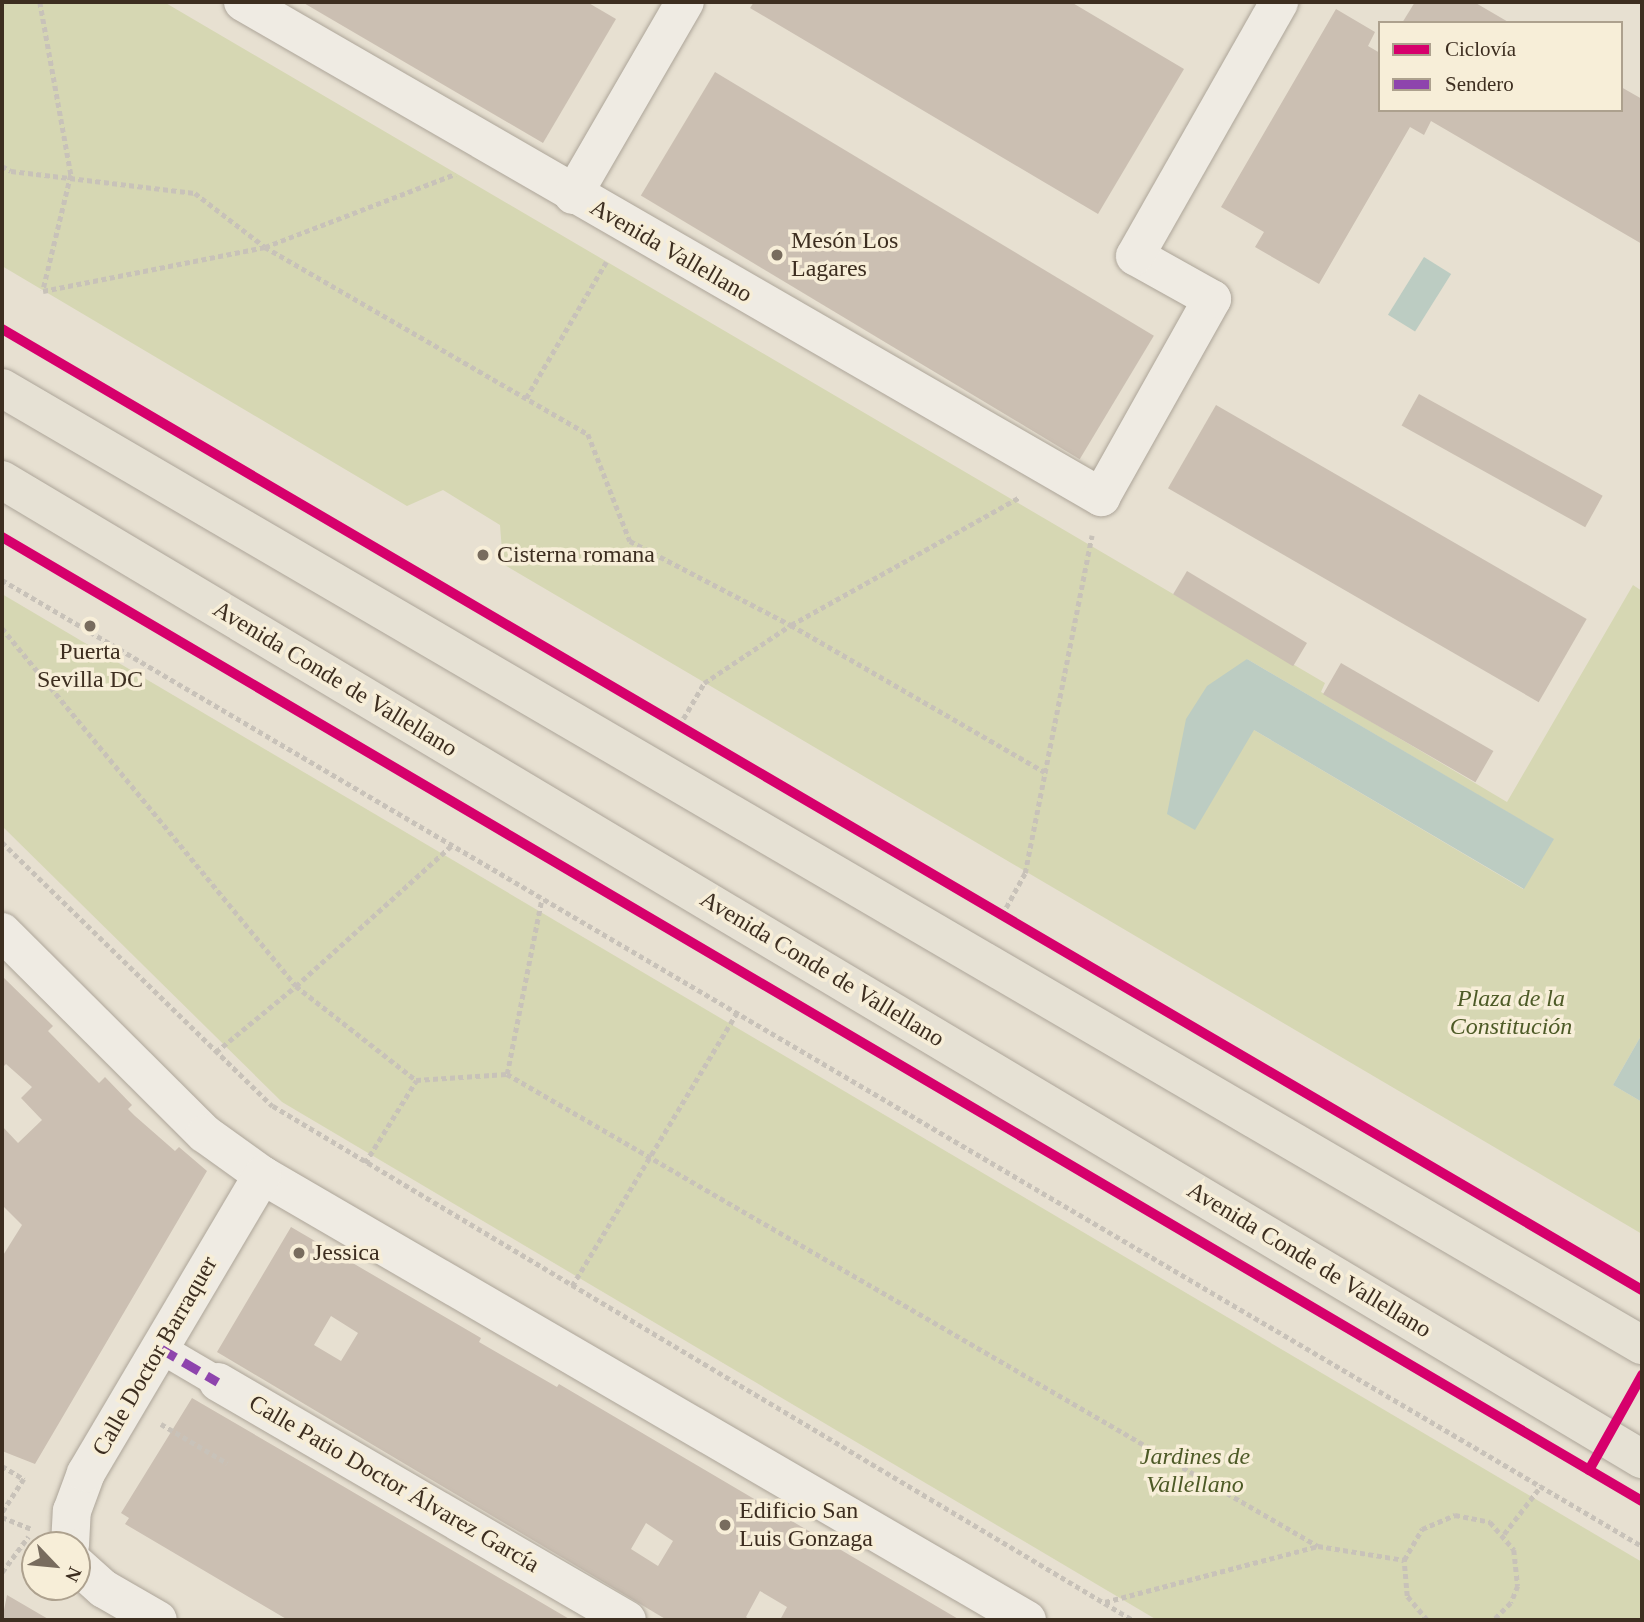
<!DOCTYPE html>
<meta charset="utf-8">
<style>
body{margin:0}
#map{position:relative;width:1644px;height:1622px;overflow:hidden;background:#e7e0d1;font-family:Georgia,serif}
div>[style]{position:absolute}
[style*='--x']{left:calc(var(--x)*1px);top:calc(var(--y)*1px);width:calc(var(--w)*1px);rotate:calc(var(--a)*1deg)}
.green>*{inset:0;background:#d6d7b3}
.water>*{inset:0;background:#bcccc2;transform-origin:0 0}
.building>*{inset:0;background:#cbbfb2;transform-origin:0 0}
.path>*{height:4.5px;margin-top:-2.25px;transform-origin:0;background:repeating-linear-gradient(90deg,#c8c2b9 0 5px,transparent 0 8.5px)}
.roads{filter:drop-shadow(0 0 2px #ada599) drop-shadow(0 0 2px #ada599)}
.pedestrian>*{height:30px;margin:-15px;padding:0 15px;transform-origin:15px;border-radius:15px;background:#efebe3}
.minor>*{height:38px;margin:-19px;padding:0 19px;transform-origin:19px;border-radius:19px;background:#efebe3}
.primary>*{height:38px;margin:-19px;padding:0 19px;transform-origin:19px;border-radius:19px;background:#e6e1d4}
.quiet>*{height:9px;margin-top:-4.5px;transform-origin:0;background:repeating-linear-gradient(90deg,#8e44ad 0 18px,transparent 0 27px)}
.cycleway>*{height:10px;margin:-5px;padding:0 5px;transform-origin:5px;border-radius:5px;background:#d6006c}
.dots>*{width:19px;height:19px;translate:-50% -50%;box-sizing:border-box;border:4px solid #f7eed8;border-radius:50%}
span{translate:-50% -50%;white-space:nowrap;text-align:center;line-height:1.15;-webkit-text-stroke:7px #f7eed8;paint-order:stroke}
.poi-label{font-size:24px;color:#3d2e20}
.left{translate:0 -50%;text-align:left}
.street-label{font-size:24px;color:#3d2e20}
.park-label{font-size:24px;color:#4d5a26;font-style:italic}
.frame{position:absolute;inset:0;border:4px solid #3d2e20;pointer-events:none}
.legend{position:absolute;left:1378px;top:21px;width:245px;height:91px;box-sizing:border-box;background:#f7eed8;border:2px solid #ada18e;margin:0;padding:9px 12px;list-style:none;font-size:21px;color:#3d2e20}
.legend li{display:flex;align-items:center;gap:14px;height:35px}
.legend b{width:35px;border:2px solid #ada18e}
.north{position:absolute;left:21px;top:1531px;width:70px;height:70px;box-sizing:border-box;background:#f7eed8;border:2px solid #ada18e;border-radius:50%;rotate:116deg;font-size:19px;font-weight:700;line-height:28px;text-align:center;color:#3d2e20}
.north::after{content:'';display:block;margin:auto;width:24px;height:32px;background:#786c5e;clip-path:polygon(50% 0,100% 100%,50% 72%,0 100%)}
</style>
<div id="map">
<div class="green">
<div style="clip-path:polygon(evenodd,2px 2px,164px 2px,1325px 683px,1321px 692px,1507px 802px,1633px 585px,1642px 591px,1642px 1034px,1613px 1085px,1642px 1102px,1642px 1234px,503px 564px,500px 525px,443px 490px,407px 506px,2px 266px,2px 2px,1247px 659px,1553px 839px,1523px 889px,1254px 730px,1247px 659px)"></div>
<div style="clip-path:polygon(2px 594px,1642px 1562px,1642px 1620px,1157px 1620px,282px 1102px,2px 826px)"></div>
</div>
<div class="water">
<div style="left:1424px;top:257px;width:32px;height:68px;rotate:32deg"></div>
<div style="clip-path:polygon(1247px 659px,1554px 839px,1524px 889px,1254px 730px,1195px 830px,1167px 814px,1186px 719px,1207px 686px)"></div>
<div style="clip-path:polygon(1642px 1034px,1642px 1102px,1613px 1085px)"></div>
</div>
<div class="building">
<div style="clip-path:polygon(302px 2px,587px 2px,616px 19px,543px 143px)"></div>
<div style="clip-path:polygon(754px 2px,1071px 2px,1184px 69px,1098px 214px,750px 8px)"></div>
<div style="clip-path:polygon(1415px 2px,1474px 2px,1510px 23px,1402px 23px)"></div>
<div style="clip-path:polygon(1336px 9px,1375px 32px,1368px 46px,1380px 53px,1380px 110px,1621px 110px,1621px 87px,1642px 99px,1642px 244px,1431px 121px,1424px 135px,1410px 127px,1319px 284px,1255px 247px,1264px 232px,1221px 207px)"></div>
<div style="left:715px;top:72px;width:512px;height:144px;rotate:31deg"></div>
<div style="left:1419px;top:394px;width:210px;height:36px;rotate:29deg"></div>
<div style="left:1216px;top:405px;width:428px;height:96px;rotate:30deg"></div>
<div style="left:1187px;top:571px;width:140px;height:27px;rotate:31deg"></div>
<div style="left:1341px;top:663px;width:176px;height:36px;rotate:30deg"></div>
<div style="clip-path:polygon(2px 976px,53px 1026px,48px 1031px,99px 1083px,105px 1077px,132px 1105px,128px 1109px,135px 1116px,175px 1151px,179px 1147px,207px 1171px,35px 1464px,2px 1451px,2px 1257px,22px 1225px,2px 1205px,2px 1126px,18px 1143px,42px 1120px,21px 1098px,32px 1087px,6px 1064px,2px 1068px)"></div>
<div style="clip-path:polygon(evenodd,291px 1227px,481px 1338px,479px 1342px,557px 1387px,559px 1384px,960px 1620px,780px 1620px,787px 1607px,760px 1591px,746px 1617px,750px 1620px,667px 1620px,217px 1352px,291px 1227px,331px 1316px,358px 1333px,341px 1361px,314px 1345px,331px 1316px,291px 1227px,646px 1523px,673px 1541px,658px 1566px,631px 1549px,646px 1523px)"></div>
<div style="clip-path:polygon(192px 1398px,312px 1468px,571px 1620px,288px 1620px,125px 1524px,129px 1518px,121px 1513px)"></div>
<div style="clip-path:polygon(7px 1595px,43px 1616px,50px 1620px,2px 1620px)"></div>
</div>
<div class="path">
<div style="--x:40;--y:2;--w:176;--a:79.8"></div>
<div style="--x:71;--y:175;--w:119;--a:103.6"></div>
<div style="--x:43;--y:291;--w:226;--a:-11.2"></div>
<div style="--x:265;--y:247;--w:204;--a:-21"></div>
<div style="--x:2;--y:166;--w:10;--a:29"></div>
<div style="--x:11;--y:171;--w:185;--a:6.8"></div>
<div style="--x:195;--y:193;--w:88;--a:37.6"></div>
<div style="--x:265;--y:247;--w:373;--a:30.1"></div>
<div style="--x:588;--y:434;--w:115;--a:68.6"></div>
<div style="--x:630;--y:541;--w:182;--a:27.6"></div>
<div style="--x:791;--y:625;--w:293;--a:30.1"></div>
<div style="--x:526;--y:398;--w:158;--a:-59.5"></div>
<div style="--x:2;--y:580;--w:1903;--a:30.5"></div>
<div style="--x:2;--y:628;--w:463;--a:50.6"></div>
<div style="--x:296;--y:986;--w:152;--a:38.1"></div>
<div style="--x:416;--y:1080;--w:91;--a:-3.8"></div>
<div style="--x:507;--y:1074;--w:938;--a:30.2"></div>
<div style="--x:679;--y:726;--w:50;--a:-59.8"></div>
<div style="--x:704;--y:683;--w:105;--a:-33.7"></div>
<div style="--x:791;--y:625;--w:262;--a:-29.2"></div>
<div style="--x:2;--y:842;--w:378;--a:44.3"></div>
<div style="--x:273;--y:1106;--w:1002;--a:30.87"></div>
<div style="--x:1002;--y:915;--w:48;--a:-61.3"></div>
<div style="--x:1025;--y:873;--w:344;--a:-78.8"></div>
<div style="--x:216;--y:1052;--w:104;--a:-39.5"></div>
<div style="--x:296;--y:986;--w:210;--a:-42.1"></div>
<div style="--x:507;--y:1074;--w:179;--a:-78.8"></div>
<div style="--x:365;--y:1163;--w:97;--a:-58.1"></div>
<div style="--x:572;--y:1286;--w:319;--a:-58.9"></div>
<div style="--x:161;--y:1424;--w:77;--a:30.6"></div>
<div style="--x:2;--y:1466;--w:26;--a:31"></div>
<div style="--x:24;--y:1479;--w:40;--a:122.9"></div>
<div style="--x:2;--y:1517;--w:31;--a:22"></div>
<div style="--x:1504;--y:1534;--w:61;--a:-52.4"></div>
<div style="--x:2;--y:1572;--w:44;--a:-53.4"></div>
<div style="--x:1105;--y:1602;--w:220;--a:-14.7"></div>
<div style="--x:1318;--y:1546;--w:87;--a:9.2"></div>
<div style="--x:1427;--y:1620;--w:31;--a:-130"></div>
<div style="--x:1407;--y:1596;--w:36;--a:-95"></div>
<div style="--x:1404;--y:1560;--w:36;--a:-60"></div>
<div style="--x:1422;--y:1529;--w:36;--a:-23"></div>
<div style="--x:1455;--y:1515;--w:36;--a:11"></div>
<div style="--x:1490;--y:1522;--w:37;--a:49"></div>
<div style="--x:1514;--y:1550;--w:36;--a:84"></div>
<div style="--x:1518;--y:1586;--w:18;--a:112"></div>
<div style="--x:1511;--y:1603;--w:24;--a:135"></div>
</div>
<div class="roads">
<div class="pedestrian">
<div style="--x:160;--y:1348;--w:67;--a:30.4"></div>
</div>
<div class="minor">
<div style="--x:243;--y:2;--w:991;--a:29.98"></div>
<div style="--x:1101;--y:497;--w:227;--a:-60.7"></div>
<div style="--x:1212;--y:299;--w:88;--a:-150.8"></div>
<div style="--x:1135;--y:256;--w:292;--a:-60.4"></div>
<div style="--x:573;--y:195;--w:223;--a:-59.9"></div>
<div style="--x:2;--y:932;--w:286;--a:44.9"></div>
<div style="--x:205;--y:1134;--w:70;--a:35.7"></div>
<div style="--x:262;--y:1175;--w:885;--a:30.19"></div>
<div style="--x:218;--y:1382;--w:473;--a:30.2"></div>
<div style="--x:70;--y:1545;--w:34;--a:-87"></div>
<div style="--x:72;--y:1511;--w:40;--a:-69.8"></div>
<div style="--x:86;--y:1473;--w:346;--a:-59.4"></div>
<div style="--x:77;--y:1565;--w:36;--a:42"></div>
<div style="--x:104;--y:1589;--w:62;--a:29.9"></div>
</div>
<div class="primary">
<div style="--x:2;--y:388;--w:1899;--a:30.27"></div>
<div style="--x:2;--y:480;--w:1910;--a:30.84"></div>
</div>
</div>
<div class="quiet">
<div style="--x:160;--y:1348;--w:67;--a:30.4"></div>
</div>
<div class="cycleway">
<div style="--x:2;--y:329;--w:1901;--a:30.37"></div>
<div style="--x:2;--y:537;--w:1902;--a:30.45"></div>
<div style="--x:1589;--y:1470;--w:109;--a:-60.8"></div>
</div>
<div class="dots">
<div style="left:777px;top:255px;background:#786c5e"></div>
<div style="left:483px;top:555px;background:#786c5e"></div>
<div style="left:90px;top:626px;background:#786c5e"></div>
<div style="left:299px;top:1253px;background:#786c5e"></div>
<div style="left:725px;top:1525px;background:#786c5e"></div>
</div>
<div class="poi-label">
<span class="left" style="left:791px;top:255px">Mesón Los<br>Lagares</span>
<span class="left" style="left:497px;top:555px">Cisterna romana</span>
<span style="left:90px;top:666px">Puerta<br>Sevilla DC</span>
<span class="left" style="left:313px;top:1253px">Jessica</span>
<span class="left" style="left:739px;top:1525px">Edificio San<br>Luis Gonzaga</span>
</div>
<div class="street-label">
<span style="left:671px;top:251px;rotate:30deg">Avenida Vallellano</span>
<span style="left:335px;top:679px;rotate:31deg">Avenida Conde de Vallellano</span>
<span style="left:822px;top:969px;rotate:31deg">Avenida Conde de Vallellano</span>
<span style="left:1309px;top:1260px;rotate:31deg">Avenida Conde de Vallellano</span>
<span style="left:155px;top:1356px;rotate:-60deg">Calle Doctor Barraquer</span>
<span style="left:394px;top:1484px;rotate:30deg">Calle Patio Doctor Álvarez García</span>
</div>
<div class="park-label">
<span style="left:1511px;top:1013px">Plaza de la<br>Constitución</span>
<span style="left:1195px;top:1471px">Jardines de<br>Vallellano</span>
</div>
<div class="frame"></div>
<ul class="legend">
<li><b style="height:9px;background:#d6006c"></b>Ciclovía</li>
<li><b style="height:9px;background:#8e44ad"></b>Sendero</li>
</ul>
<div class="north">N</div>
</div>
